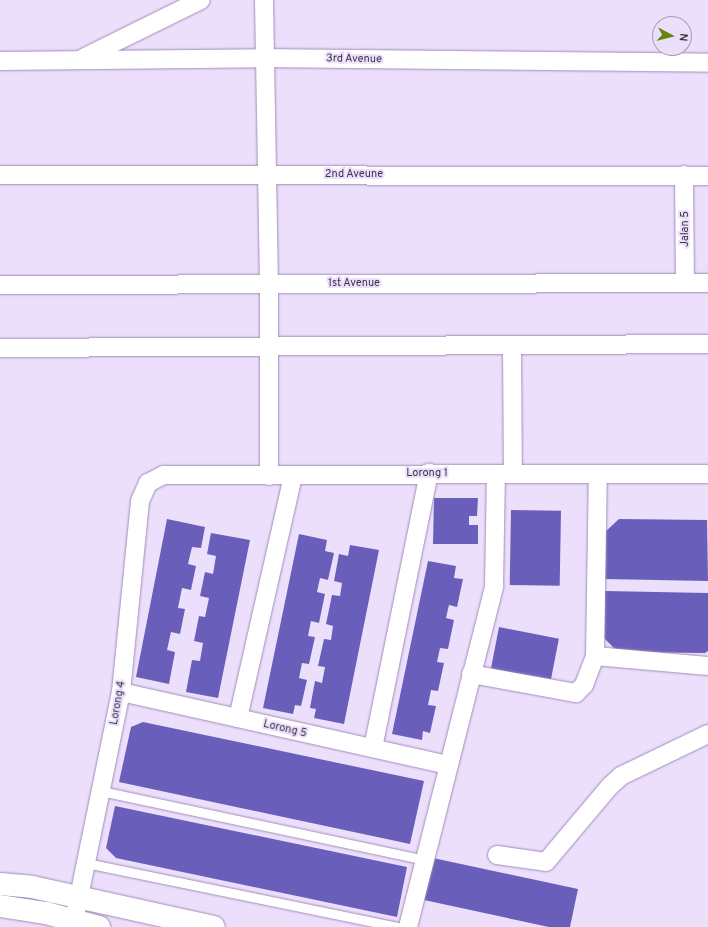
<!DOCTYPE html>
<style>
body{margin:0}
#map{position:relative;width:708px;height:927px;overflow:hidden;background:#ecdffc;font-family:Overpass,sans-serif}
div>[style]{position:absolute}
[style*='--x']{left:calc(var(--x)*1px);top:calc(var(--y)*1px);width:calc(var(--w)*1px);rotate:calc(var(--a)*1deg)}
.building>*{inset:0;background:#695fbb;transform-origin:0 0}
.roads{filter:drop-shadow(0 0 1px #a18cb9) drop-shadow(0 0 1px #a18cb9)}
.service>*{height:9px;margin:-4.5px;padding:0 4.5px;transform-origin:4.5px;border-radius:4.5px;background:#fff}
.minor>*{height:18px;margin:-9px;padding:0 9px;transform-origin:9px;border-radius:9px;background:#fff}
.trunk>*{height:22px;margin:-11px;padding:0 11px;transform-origin:11px;border-radius:11px;background:#fff}
span{translate:-50% -50%;white-space:nowrap;text-align:center;line-height:1.15;-webkit-text-stroke:4px #ecdffc;paint-order:stroke}
.street-label{font-size:11px;color:#3c3346}
.north{position:absolute;left:652px;top:16px;width:40px;height:40px;box-sizing:border-box;background:#ecdffc;border:1px solid #a69ab3;border-radius:50%;rotate:97deg;font-size:11px;font-weight:700;line-height:16px;text-align:center;color:#3c3346}
.north::after{content:'';display:block;margin:auto;width:14px;height:18px;background:#65880c;clip-path:polygon(50% 0,100% 100%,50% 72%,0 100%)}
</style>
<div id="map">
<div class="building">
<div style="clip-path:polygon(434px 498px,478px 498px,477px 516px,469px 516px,469px 525px,478px 525px,478px 544px,433px 544px)"></div>
<div style="left:511px;top:510px;width:50px;height:75px;rotate:1deg"></div>
<div style="clip-path:polygon(167px 519px,205px 527px,201px 548px,192px 547px,188px 564px,196px 566px,191px 590px,182px 588px,178px 608px,185px 609px,180px 634px,171px 632px,167px 650px,175px 652px,169px 684px,136px 677px)"></div>
<div style="clip-path:polygon(619px 519px,707px 520px,708px 581px,604px 579px,605px 532px)"></div>
<div style="clip-path:polygon(211px 533px,250px 540px,218px 698px,186px 692px,192px 660px,200px 661px,203px 643px,194px 641px,199px 616px,205px 617px,209px 598px,200px 596px,205px 572px,213px 574px,216px 556px,207px 554px)"></div>
<div style="clip-path:polygon(299px 534px,327px 540px,325px 551px,334px 553px,328px 580px,320px 578px,317px 592px,325px 594px,319px 623px,311px 621px,308px 636px,315px 637px,309px 664px,302px 663px,299px 678px,307px 680px,301px 706px,295px 705px,293px 714px,263px 708px)"></div>
<div style="clip-path:polygon(350px 545px,379px 550px,344px 724px,314px 718px,316px 709px,310px 708px,315px 681px,322px 683px,325px 667px,318px 666px,324px 639px,331px 640px,333px 626px,326px 624px,332px 595px,340px 596px,342px 583px,334px 581px,339px 554px,348px 556px)"></div>
<div style="clip-path:polygon(428px 561px,456px 566px,454px 578px,463px 579px,457px 607px,449px 605px,446px 618px,454px 620px,448px 649px,440px 648px,437px 662px,444px 663px,438px 691px,431px 690px,428px 705px,436px 706px,430px 733px,423px 731px,422px 740px,392px 734px)"></div>
<div style="clip-path:polygon(605px 591px,708px 593px,708px 651px,705px 653px,618px 652px,604px 638px)"></div>
<div style="left:499px;top:627px;width:61px;height:46px;rotate:11deg"></div>
<div style="clip-path:polygon(143px 722px,424px 781px,410px 844px,119px 782px,131px 727px)"></div>
<div style="clip-path:polygon(115px 806px,407px 867px,397px 917px,116px 858px,106px 848px)"></div>
<div style="clip-path:polygon(433px 858px,578px 889px,570px 927px,549px 927px,424px 900px)"></div>
</div>
<div class="roads">
<div class="service">
<div style="--x:101;--y:791;--w:331;--a:12"></div>
<div style="--x:86;--y:863;--w:319;--a:11.6"></div>
</div>
<div class="minor">
<div style="--x:264;--y:0;--w:283;--a:89"></div>
<div style="--x:269;--y:283;--w:193;--a:90"></div>
<div style="--x:83;--y:58;--w:131;--a:-26.2"></div>
<div style="--x:0;--y:61;--w:266;--a:-0.6"></div>
<div style="--x:266;--y:58;--w:442;--a:0.6"></div>
<div style="--x:0;--y:175;--w:708;--a:0.08"></div>
<div style="--x:684;--y:175;--w:108;--a:89.5"></div>
<div style="--x:0;--y:285;--w:708;--a:-0.16"></div>
<div style="--x:512;--y:345;--w:129;--a:89.6"></div>
<div style="--x:0;--y:348;--w:708;--a:-0.32"></div>
<div style="--x:595;--y:656;--w:113;--a:5.1"></div>
<div style="--x:471;--y:674;--w:107;--a:10.3"></div>
<div style="--x:576;--y:693;--w:11;--a:-45"></div>
<div style="--x:584;--y:685;--w:31;--a:-69"></div>
<div style="--x:595;--y:656;--w:182;--a:-89.1"></div>
<div style="--x:121;--y:692;--w:335;--a:12.6"></div>
<div style="--x:238;--y:718;--w:248;--a:-77.2"></div>
<div style="--x:373;--y:748;--w:281;--a:-78.5"></div>
<div style="--x:497;--y:855;--w:49;--a:8.1"></div>
<div style="--x:546;--y:862;--w:99;--a:-49.9"></div>
<div style="--x:610;--y:786;--w:15;--a:-42"></div>
<div style="--x:621;--y:776;--w:97;--a:-25.8"></div>
<div style="--x:76;--y:911;--w:224;--a:-78.4"></div>
<div style="--x:121;--y:692;--w:192;--a:-84.3"></div>
<div style="--x:140;--y:501;--w:20;--a:-66"></div>
<div style="--x:148;--y:483;--w:18;--a:-27"></div>
<div style="--x:164;--y:475;--w:544;--a:-0.11"></div>
<div style="--x:408;--y:927;--w:352;--a:-75.8"></div>
<div style="--x:494;--y:586;--w:112;--a:-89"></div>
</div>
<div class="trunk">
<div style="--x:0;--y:884;--w:32;--a:5"></div>
<div style="--x:32;--y:887;--w:186;--a:12.4"></div>
<div style="--x:0;--y:906;--w:47;--a:8.7"></div>
<div style="--x:46;--y:913;--w:55;--a:14.8"></div>
</div>
</div>
<div class="street-label">
<span style="left:354px;top:59px;rotate:1deg">3rd Avenue</span>
<span style="left:354px;top:174px">2nd Aveune</span>
<span style="left:685px;top:229px;rotate:-90deg">Jalan 5</span>
<span style="left:354px;top:283px">1st Avenue</span>
<span style="left:427px;top:473px">Lorong 1</span>
<span style="left:118px;top:703px;rotate:-80deg">Lorong 4</span>
<span style="left:285px;top:729px;rotate:13deg">Lorong 5</span>
</div>
<div class="north">N</div>
</div>
